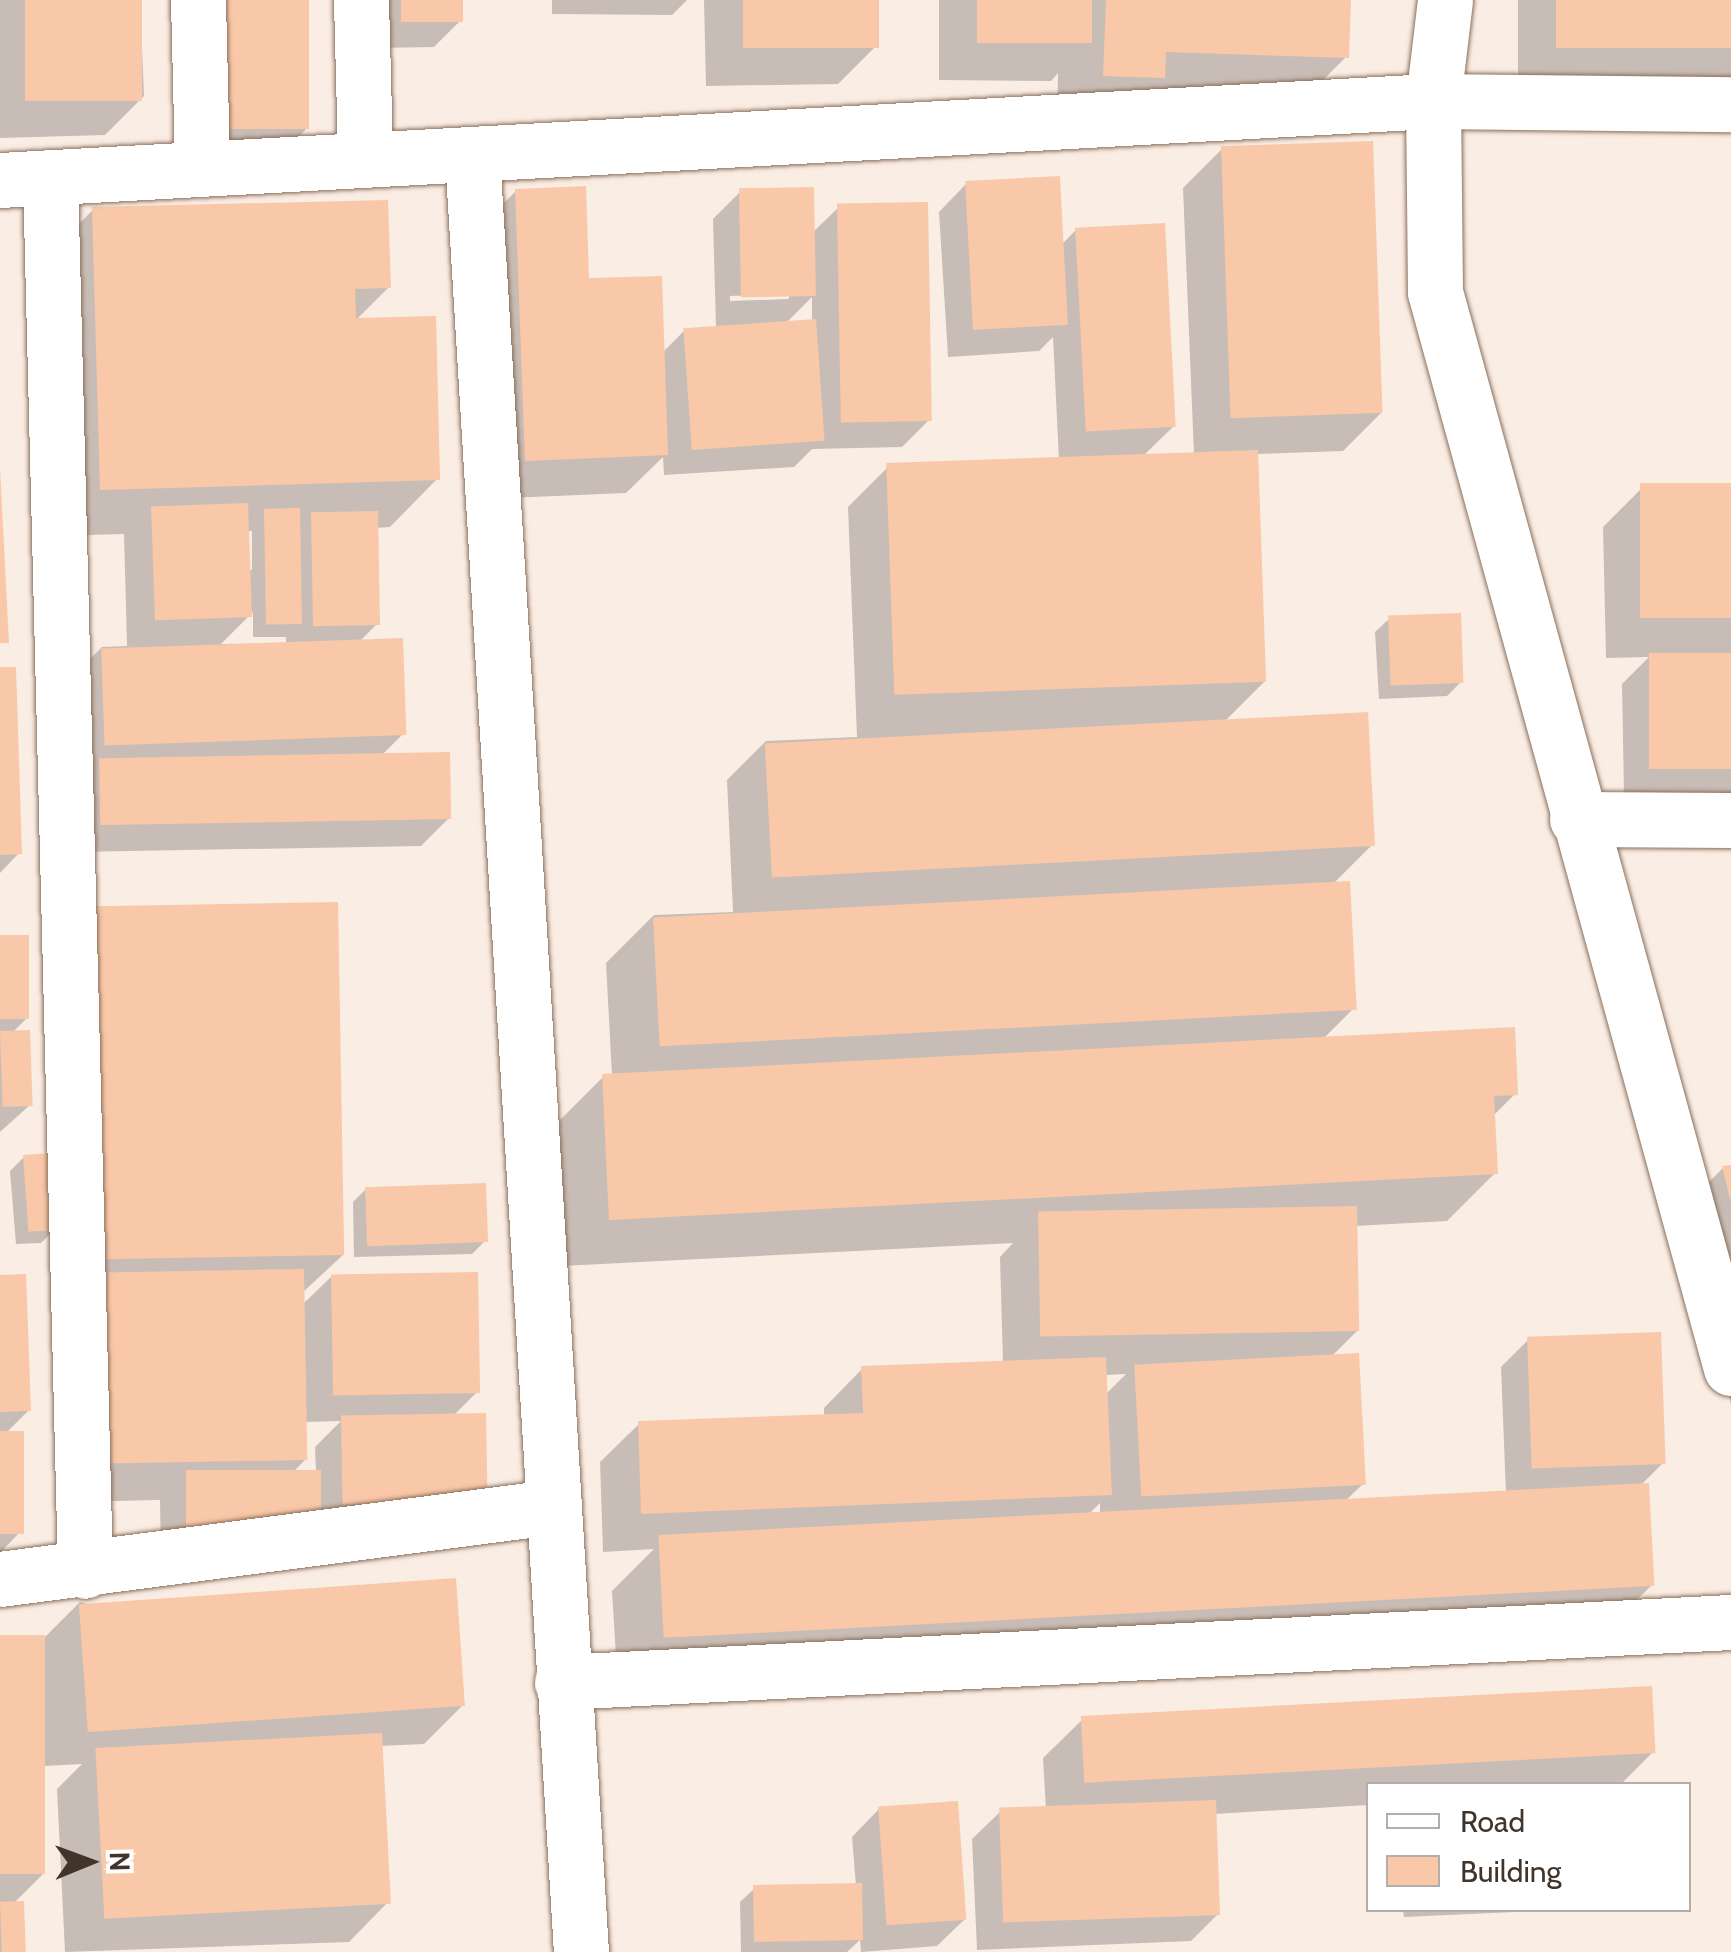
<!DOCTYPE html>
<style>
body{margin:0}
#map{position:relative;width:1731px;height:1952px;overflow:hidden;background:#faede4;font-family:Cabin,sans-serif}
div>[style]{position:absolute}
[style*='--x']{left:calc(var(--x)*1px);top:calc(var(--y)*1px);width:calc(var(--w)*1px);rotate:calc(var(--a)*1deg)}
.shadow>*{inset:0;background:#0003;transform-origin:0 0}
.building>*{inset:0;background:#f9c8a8;transform-origin:0 0}
.roads{filter:drop-shadow(0 0 2px #8b6f5a) drop-shadow(0 0 2px #8b6f5a)}
.minor>*{height:55px;margin:-27.5px;padding:0 27.5px;transform-origin:27.5px;border-radius:27.5px;background:#fff}
span{translate:-50% -50%;white-space:nowrap;text-align:center;line-height:1.15;-webkit-text-stroke:8px #fff;paint-order:stroke}
.legend{position:absolute;left:1366px;top:1782px;width:325px;height:130px;box-sizing:border-box;background:#fff;border:2px solid #b3aeaa;margin:0;padding:12px 18px;list-style:none;font-size:30px;color:#40342b}
.legend li{display:flex;align-items:center;gap:20px;height:50px}
.legend b{width:50px;border:2px solid #b3aeaa}
.north{position:absolute;left:40px;top:1812px;width:100px;height:100px;-webkit-text-stroke:8px #fff;paint-order:stroke;rotate:89deg;font-size:28px;font-weight:700;line-height:40px;text-align:center;color:#40342b}
.north::after{content:'';display:block;margin:auto;width:35px;height:45px;background:#40342b;clip-path:polygon(50% 0,100% 100%,50% 72%,0 100%)}
</style>
<div id="map">
<div class="shadow">
<div style="clip-path:polygon(0 0,140px 0,144px 96px,105px 135px,0 138px)"></div>
<div style="clip-path:polygon(307px 0,308px 127px,270px 166px,185px 166px)"></div>
<div style="clip-path:polygon(373px 0,461px 0,461px 20px,434px 47px,375px 48px)"></div>
<div style="clip-path:polygon(552px 0,687px 0,672px 15px,552px 14px)"></div>
<div style="clip-path:polygon(704px 0,877px 0,877px 45px,838px 84px,706px 86px)"></div>
<div style="clip-path:polygon(939px 0,1348px 0,1346px 57px,1298px 105px,1057px 122px,1058px 73px,1051px 81px,939px 80px)"></div>
<div style="left:1518px;top:0;width:213px;height:86px"></div>
<div style="clip-path:polygon(evenodd,1222px 149px,1382px 412px,1343px 451px,1256px 454px,1265px 681px,1226px 720px,1372px 845px,1333px 884px,1353px 1009px,1323px 1039px,1515px 1094px,1492px 1117px,1495px 1173px,1447px 1221px,1355px 1226px,1358px 1330px,1331px 1357px,1363px 1484px,1343px 1503px,1506px 1494px,1501px 1367px,1528px 1340px,1663px 1463px,1640px 1486px,1652px 1585px,1604px 1632px,618px 1690px,612px 1591px,654px 1549px,603px 1552px,600px 1462px,639px 1424px,824px 1417px,824px 1408px,862px 1369px,1003px 1363px,1000px 1257px,1013px 1243px,562px 1266px,556px 1124px,604px 1076px,612px 1076px,606px 963px,654px 915px,733px 912px,727px 780px,766px 741px,857px 737px,848px 507px,887px 468px,1059px 461px,1053px 337px,1039px 351px,948px 357px,939px 212px,966px 184px,1061px 245px,1076px 230px,1174px 426px,1142px 457px,1194px 455px,1183px 188px,1222px 149px,1126px 1374px,1105px 1395px,1104px 1375px,1126px 1374px,1222px 149px,1100px 1503px,1100px 1518px,1084px 1519px,1100px 1503px)"></div>
<div style="clip-path:polygon(evenodd,516px 191px,586px 280px,662px 353px,684px 331px,716px 328px,713px 219px,740px 192px,812px 233px,838px 208px,929px 420px,902px 447px,812px 449px,794px 467px,664px 475px,663px 457px,626px 493px,487px 499px,477px 230px,516px 191px,789px 294px,789px 299px,730px 301px,730px 296px,789px 294px,516px 191px,812px 297px,812px 322px,785px 324px,812px 297px)"></div>
<div style="clip-path:polygon(evenodd,93px 210px,389px 287px,355px 321px,437px 479px,390px 527px,375px 528px,377px 624px,360px 641px,403px 734px,382px 755px,449px 818px,421px 846px,74px 852px,63px 686px,102px 647px,127px 646px,124px 534px,53px 536px,45px 257px,93px 210px,246px 531px,252px 531px,252px 570px,247px 570px,246px 531px,93px 210px,253px 612px,253px 637px,286px 637px,286px 643px,221px 644px,253px 612px)"></div>
<div style="clip-path:polygon(1731px 486px,1731px 795px,1624px 796px,1622px 684px,1649px 657px,1606px 658px,1603px 527px,1642px 488px)"></div>
<div style="clip-path:polygon(1389px 619px,1461px 682px,1447px 696px,1379px 699px,1375px 632px)"></div>
<div style="clip-path:polygon(0 670px,19px 853px,0 873px)"></div>
<div style="clip-path:polygon(0 938px,27px 1018px,12px 1033px,30px 1105px,0 1132px)"></div>
<div style="clip-path:polygon(evenodd,57px 950px,344px 1254px,302px 1293px,302px 1305px,332px 1276px,477px 1392px,453px 1416px,485px 1501px,161px 1555px,160px 1500px,68px 1502px,57px 950px,341px 1421px,315px 1447px,316px 1472px,293px 1472px,306px 1459px,305px 1422px,341px 1421px)"></div>
<div style="clip-path:polygon(24px 1157px,55px 1229px,41px 1243px,16px 1244px,10px 1171px)"></div>
<div style="clip-path:polygon(1723px 1168px,1731px 1168px,1731px 1405px,1684px 1207px)"></div>
<div style="clip-path:polygon(366px 1189px,485px 1241px,472px 1254px,354px 1257px,353px 1202px)"></div>
<div style="clip-path:polygon(0 1277px,29px 1410px,6px 1433px,20px 1532px,0 1553px)"></div>
<div style="clip-path:polygon(80px 1602px,463px 1705px,424px 1744px,380px 1746px,387px 1903px,349px 1942px,65px 1952px,57px 1789px,82px 1764px,44px 1766px,45px 1872px,13px 1904px,23px 1952px,0 1952px,0 1638px,45px 1637px)"></div>
<div style="clip-path:polygon(1082px 1720px,1653px 1752px,1621px 1784px,1368px 1784px,1368px 1805px,1214px 1814px,1218px 1914px,1191px 1941px,977px 1950px,972px 1839px,1000px 1812px,1046px 1810px,1043px 1758px)"></div>
<div style="clip-path:polygon(879px 1809px,965px 1919px,937px 1946px,861px 1952px,860px 1940px,847px 1952px,741px 1952px,740px 1902px,754px 1889px,856px 1886px,852px 1837px)"></div>
<div style="clip-path:polygon(1403px 1910px,1556px 1910px,1404px 1917px)"></div>
</div>
<div class="building">
<div style="left:25px;top:0;width:117px;height:101px"></div>
<div style="left:221px;top:0;width:88px;height:129px"></div>
<div style="left:401px;top:0;width:62px;height:22px"></div>
<div style="left:743px;top:0;width:136px;height:48px"></div>
<div style="left:977px;top:0;width:115px;height:43px"></div>
<div style="clip-path:polygon(1106px 0,1351px 0,1349px 58px,1166px 52px,1165px 78px,1103px 76px)"></div>
<div style="left:1556px;top:0;width:175px;height:48px"></div>
<div style="left:1373px;top:141px;width:272px;height:152px;rotate:88deg"></div>
<div style="left:1060px;top:176px;width:149px;height:95px;rotate:87deg"></div>
<div style="clip-path:polygon(586px 186px,589px 278px,662px 276px,668px 455px,525px 461px,515px 189px)"></div>
<div style="left:814px;top:187px;width:109px;height:75px;rotate:89deg"></div>
<div style="clip-path:polygon(388px 200px,391px 288px,355px 289px,356px 318px,436px 316px,440px 480px,100px 490px,92px 207px)"></div>
<div style="left:928px;top:202px;width:219px;height:91px;rotate:89deg"></div>
<div style="left:1165px;top:223px;width:204px;height:90px;rotate:87deg"></div>
<div style="left:816px;top:319px;width:122px;height:133px;rotate:86deg"></div>
<div style="left:1258px;top:450px;width:232px;height:372px;rotate:88deg"></div>
<div style="clip-path:polygon(0 468px,9px 643px,0 643px)"></div>
<div style="left:1731px;top:483px;width:135px;height:91px;rotate:90deg"></div>
<div style="left:248px;top:503px;width:114px;height:97px;rotate:88deg"></div>
<div style="left:300px;top:508px;width:116px;height:36px;rotate:89deg"></div>
<div style="left:378px;top:511px;width:114px;height:67px;rotate:89deg"></div>
<div style="left:1461px;top:613px;width:70px;height:73px;rotate:88deg"></div>
<div style="left:403px;top:638px;width:97px;height:302px;rotate:88deg"></div>
<div style="left:1731px;top:653px;width:116px;height:82px;rotate:90deg"></div>
<div style="clip-path:polygon(0 667px,16px 667px,22px 854px,0 855px)"></div>
<div style="left:1368px;top:712px;width:134px;height:604px;rotate:87deg"></div>
<div style="left:450px;top:752px;width:67px;height:351px;rotate:89deg"></div>
<div style="left:1350px;top:881px;width:129px;height:698px;rotate:87deg"></div>
<div style="left:338px;top:902px;width:353px;height:243px;rotate:89deg"></div>
<div style="left:0;top:935px;width:29px;height:84px"></div>
<div style="clip-path:polygon(1515px 1027px,1518px 1095px,1494px 1096px,1498px 1174px,609px 1220px,602px 1074px)"></div>
<div style="left:30px;top:1030px;width:76px;height:30px;rotate:88deg"></div>
<div style="left:52px;top:1153px;width:77px;height:29px;rotate:86deg"></div>
<div style="clip-path:polygon(1731px 1165px,1731px 1198px,1730px 1199px,1722px 1166px)"></div>
<div style="left:486px;top:1183px;width:59px;height:121px;rotate:88deg"></div>
<div style="left:1357px;top:1206px;width:125px;height:319px;rotate:89deg"></div>
<div style="left:304px;top:1269px;width:191px;height:203px;rotate:89deg"></div>
<div style="left:478px;top:1272px;width:121px;height:147px;rotate:89deg"></div>
<div style="clip-path:polygon(26px 1274px,31px 1411px,0 1412px,0 1275px)"></div>
<div style="left:1661px;top:1332px;width:132px;height:134px;rotate:88deg"></div>
<div style="left:1359px;top:1353px;width:132px;height:225px;rotate:87deg"></div>
<div style="clip-path:polygon(1106px 1357px,1112px 1495px,641px 1514px,638px 1421px,863px 1413px,861px 1366px)"></div>
<div style="left:486px;top:1413px;width:89px;height:145px;rotate:89deg"></div>
<div style="left:0;top:1431px;width:24px;height:103px"></div>
<div style="left:321px;top:1470px;width:57px;height:135px;rotate:90deg"></div>
<div style="left:1649px;top:1483px;width:103px;height:992px;rotate:87deg"></div>
<div style="left:456px;top:1578px;width:128px;height:378px;rotate:86deg"></div>
<div style="left:0;top:1635px;width:45px;height:239px"></div>
<div style="left:1652px;top:1686px;width:67px;height:572px;rotate:87deg"></div>
<div style="left:382px;top:1733px;width:171px;height:287px;rotate:87deg"></div>
<div style="left:1216px;top:1800px;width:115px;height:217px;rotate:88deg"></div>
<div style="left:958px;top:1801px;width:119px;height:80px;rotate:86deg"></div>
<div style="left:862px;top:1883px;width:57px;height:109px;rotate:89deg"></div>
<div style="left:24px;top:1901px;width:51px;height:24px;rotate:88deg"></div>
</div>
<div class="roads">
<div class="minor">
<div style="--x:198;--y:0;--w:168;--a:88.6"></div>
<div style="--x:361;--y:0;--w:158;--a:88.5"></div>
<div style="--x:1445;--y:0;--w:102;--a:96.8"></div>
<div style="--x:1433;--y:101;--w:191;--a:89.4"></div>
<div style="--x:1435;--y:292;--w:1116;--a:74.62"></div>
<div style="--x:472;--y:155;--w:1800;--a:86.53"></div>
<div style="--x:50;--y:177;--w:1394;--a:88.56"></div>
<div style="--x:0;--y:180;--w:1435;--a:-3.16"></div>
<div style="--x:1433;--y:101;--w:298;--a:0.6"></div>
<div style="--x:1577;--y:819;--w:154;--a:0.4"></div>
<div style="--x:0;--y:1579;--w:556;--a:-7.44"></div>
<div style="--x:562;--y:1682;--w:1171;--a:-2.94"></div>
</div>
</div>
<ul class="legend">
<li><b style="height:12px;background:#fff"></b>Road</li>
<li><b style="height:28px;background:#f9c8a8"></b>Building</li>
</ul>
<div class="north">N</div>
</div>
